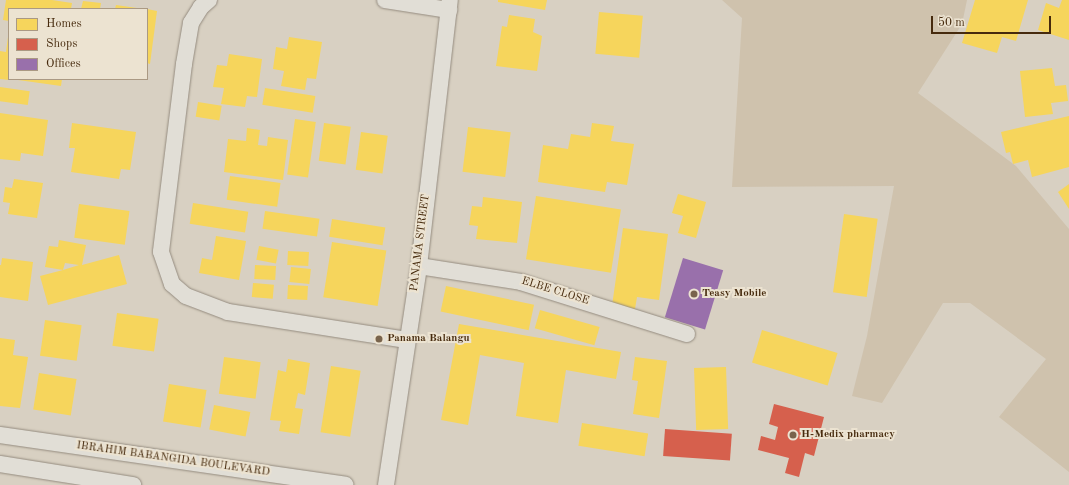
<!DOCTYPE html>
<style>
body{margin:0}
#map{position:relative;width:1069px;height:485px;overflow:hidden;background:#d8d0c2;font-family:"Old Standard TT",serif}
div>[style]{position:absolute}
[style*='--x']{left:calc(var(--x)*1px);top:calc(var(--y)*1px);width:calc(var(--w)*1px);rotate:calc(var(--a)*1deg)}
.green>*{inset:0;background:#cfc2ad}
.homes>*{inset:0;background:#f6d55c;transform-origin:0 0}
.shops>*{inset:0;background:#d6604d;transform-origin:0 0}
.offices>*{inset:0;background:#9970ab;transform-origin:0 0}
.roads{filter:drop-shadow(0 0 1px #948b7f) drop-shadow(0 0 1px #948b7f)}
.minor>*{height:16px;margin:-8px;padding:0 8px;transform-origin:8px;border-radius:8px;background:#e1ded6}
.dots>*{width:11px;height:11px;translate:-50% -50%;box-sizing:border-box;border:2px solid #ece3d1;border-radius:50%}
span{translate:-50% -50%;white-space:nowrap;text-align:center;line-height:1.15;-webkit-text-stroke:4px #ece3d1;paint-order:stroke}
.street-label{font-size:11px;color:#462a0d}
.poi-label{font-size:11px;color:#462a0d;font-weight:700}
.left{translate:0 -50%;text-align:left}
.legend{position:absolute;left:8px;top:8px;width:140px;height:72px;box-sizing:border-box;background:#ece3d1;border:1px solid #aa9983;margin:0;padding:5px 7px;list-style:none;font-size:12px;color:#462a0d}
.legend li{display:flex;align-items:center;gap:8px;height:20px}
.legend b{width:20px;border:1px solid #aa9983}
.scale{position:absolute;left:931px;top:16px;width:120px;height:18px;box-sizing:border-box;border:2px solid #462a0d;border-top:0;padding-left:5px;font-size:12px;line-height:14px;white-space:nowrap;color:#462a0d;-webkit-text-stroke:3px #ece3d1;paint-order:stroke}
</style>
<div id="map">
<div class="green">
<div style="clip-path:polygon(722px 0,967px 0,962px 24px,918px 93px,1016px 166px,1069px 229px,1069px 472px,999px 417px,1046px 359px,970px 303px,943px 303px,882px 403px,852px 396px,867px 336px,894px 186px,732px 187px,742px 18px)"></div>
</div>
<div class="homes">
<div style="clip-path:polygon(6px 0,52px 0,72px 3px,71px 9px,9px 9px,9px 21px,3px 20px)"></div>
<div style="clip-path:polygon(498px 0,547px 0,545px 10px,498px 2px)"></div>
<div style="clip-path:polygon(975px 0,1028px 0,1016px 41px,1002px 37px,997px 53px,962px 43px)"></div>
<div style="clip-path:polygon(1062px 0,1069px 0,1069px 40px,1038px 30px,1046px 3px,1059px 8px)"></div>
<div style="clip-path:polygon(83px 1px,101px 3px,100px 9px,81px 9px)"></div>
<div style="clip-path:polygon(116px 5px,137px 8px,136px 9px,115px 9px)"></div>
<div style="clip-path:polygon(147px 9px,157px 11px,150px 64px,147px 63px)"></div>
<div style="left:599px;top:12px;width:44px;height:42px;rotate:5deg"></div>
<div style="clip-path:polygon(509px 15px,535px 19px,533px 32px,542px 36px,537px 71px,496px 66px,502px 26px,507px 27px)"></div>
<div style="clip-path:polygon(8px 37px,9px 37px,9px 80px,0 79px,0 51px,6px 52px)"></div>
<div style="clip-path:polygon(289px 37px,322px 42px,316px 79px,307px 78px,305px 90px,281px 86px,284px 71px,273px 69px,276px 47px,287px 49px)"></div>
<div style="clip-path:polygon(229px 54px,262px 59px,257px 97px,247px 96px,245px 107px,221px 104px,224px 88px,213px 87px,217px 65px,227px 66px)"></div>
<div style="clip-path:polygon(1052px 68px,1055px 86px,1066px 85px,1068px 101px,1051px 103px,1053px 114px,1025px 117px,1020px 71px)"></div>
<div style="clip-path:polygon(11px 79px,62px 79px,61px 86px)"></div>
<div style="left:0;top:87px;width:30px;height:14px;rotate:8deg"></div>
<div style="left:265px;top:88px;width:51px;height:17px;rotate:9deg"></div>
<div style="left:198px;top:102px;width:24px;height:15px;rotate:9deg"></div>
<div style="clip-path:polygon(0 113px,48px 120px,43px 156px,21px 153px,20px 161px,0 159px)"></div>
<div style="clip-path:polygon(1069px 116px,1069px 167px,1032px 177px,1028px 160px,1013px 164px,1010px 152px,1006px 153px,1001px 132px)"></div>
<div style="left:295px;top:119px;width:21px;height:56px;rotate:8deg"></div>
<div style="clip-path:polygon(72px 123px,136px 132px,130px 170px,121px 169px,119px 179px,71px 172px,75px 148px,69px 148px)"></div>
<div style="left:324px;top:123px;width:27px;height:38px;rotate:8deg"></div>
<div style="clip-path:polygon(592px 123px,614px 126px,611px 141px,634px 144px,627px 185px,607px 182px,605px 192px,538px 182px,543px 145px,568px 149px,571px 134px,590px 137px)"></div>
<div style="left:468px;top:127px;width:43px;height:45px;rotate:7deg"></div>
<div style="clip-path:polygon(247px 128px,260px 130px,258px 145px,267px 146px,268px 137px,288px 140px,283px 180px,224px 172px,228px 139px,246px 141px)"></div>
<div style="left:361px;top:132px;width:27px;height:38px;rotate:8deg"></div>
<div style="left:230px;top:176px;width:51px;height:24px;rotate:8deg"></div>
<div style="clip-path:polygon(14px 179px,43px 183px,37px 218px,8px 214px,10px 203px,3px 202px,5px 187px,12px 188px)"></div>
<div style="clip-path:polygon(1069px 184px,1069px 209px,1058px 192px)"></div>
<div style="clip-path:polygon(678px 194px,706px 202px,696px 238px,678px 233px,683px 216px,672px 213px)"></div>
<div style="left:536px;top:196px;width:86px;height:64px;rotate:9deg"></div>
<div style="clip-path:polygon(483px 197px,522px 202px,517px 243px,476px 239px,478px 226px,469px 225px,472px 206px,482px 207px)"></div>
<div style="left:193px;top:203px;width:56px;height:21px;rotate:9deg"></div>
<div style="left:79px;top:204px;width:51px;height:34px;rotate:8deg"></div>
<div style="left:265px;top:211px;width:55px;height:18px;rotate:8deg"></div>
<div style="left:844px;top:214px;width:34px;height:79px;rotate:8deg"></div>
<div style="left:332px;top:219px;width:54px;height:18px;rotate:9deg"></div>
<div style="clip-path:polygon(623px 228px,668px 234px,659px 300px,637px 297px,635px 309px,612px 306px)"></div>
<div style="clip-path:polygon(216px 236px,246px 241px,239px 280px,199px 273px,202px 258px,212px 260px)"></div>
<div style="clip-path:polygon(evenodd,59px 240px,86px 245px,82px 265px,119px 255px,127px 284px,48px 305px,40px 276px,63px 270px,45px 267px,49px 246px,58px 247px,59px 240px,65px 263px,79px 265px,63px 270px,65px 263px)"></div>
<div style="left:332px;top:242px;width:55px;height:56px;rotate:9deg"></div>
<div style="left:259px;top:246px;width:20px;height:14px;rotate:11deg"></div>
<div style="left:288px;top:251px;width:21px;height:14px;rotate:3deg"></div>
<div style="clip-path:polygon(2px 258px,33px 262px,28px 301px,0 297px,0 265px,1px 265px)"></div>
<div style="left:255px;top:265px;width:21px;height:14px;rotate:3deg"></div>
<div style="left:291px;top:267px;width:20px;height:15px;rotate:6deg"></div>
<div style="left:253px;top:283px;width:21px;height:14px;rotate:5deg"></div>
<div style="left:288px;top:285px;width:20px;height:14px;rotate:3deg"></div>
<div style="left:446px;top:286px;width:90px;height:26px;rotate:12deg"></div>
<div style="left:540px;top:310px;width:62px;height:19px;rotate:16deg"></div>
<div style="left:117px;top:313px;width:42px;height:33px;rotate:8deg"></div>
<div style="left:45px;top:320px;width:37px;height:36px;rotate:8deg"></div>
<div style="clip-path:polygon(459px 324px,621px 352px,616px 379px,566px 370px,558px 423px,516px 416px,524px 363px,480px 355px,468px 425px,441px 420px)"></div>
<div style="left:762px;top:330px;width:79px;height:34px;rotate:17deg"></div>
<div style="clip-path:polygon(0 338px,15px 340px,13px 355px,28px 357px,20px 408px,0 406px)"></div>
<div style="left:224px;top:357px;width:37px;height:37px;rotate:8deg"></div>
<div style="clip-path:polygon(635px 357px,667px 361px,659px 418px,633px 414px,638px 381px,632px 380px)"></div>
<div style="clip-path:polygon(288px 359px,310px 363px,305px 395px,298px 393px,295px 408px,303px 409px,299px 434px,279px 431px,281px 421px,270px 420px,278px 370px,286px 372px)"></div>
<div style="left:331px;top:366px;width:30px;height:67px;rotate:9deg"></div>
<div style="left:726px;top:367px;width:62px;height:32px;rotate:88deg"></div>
<div style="left:39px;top:373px;width:38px;height:37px;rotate:9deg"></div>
<div style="left:169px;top:384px;width:38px;height:38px;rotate:9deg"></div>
<div style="left:214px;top:405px;width:37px;height:25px;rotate:11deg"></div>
<div style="left:582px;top:423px;width:67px;height:23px;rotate:9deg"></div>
</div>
<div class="shops">
<div style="clip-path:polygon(774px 404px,824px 417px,814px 456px,805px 453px,799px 477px,785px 473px,789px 458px,758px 450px,761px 436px,775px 440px,778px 427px,769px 424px)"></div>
<div style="left:665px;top:429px;width:67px;height:27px;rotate:4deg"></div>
</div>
<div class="offices">
<div style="left:683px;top:258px;width:42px;height:62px;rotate:17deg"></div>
</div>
<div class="roads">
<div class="minor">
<div style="--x:209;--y:0;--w:11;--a:139"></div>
<div style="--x:201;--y:7;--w:19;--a:122"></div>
<div style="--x:191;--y:23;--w:42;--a:99.7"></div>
<div style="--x:184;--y:64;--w:189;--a:97"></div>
<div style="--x:161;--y:252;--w:34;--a:71"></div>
<div style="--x:172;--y:284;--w:18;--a:41"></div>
<div style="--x:186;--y:296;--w:45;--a:20.9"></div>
<div style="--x:228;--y:312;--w:181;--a:8.9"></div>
<div style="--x:385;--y:0;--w:65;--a:8.9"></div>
<div style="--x:419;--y:266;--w:103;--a:8.9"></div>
<div style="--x:521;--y:282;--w:174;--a:17.4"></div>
<div style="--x:0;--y:435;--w:349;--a:8.2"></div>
<div style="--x:0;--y:464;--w:135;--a:9"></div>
<div style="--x:386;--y:485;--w:221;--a:-81.4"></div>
<div style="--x:419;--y:266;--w:268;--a:-83.4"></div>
</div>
</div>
<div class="dots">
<div style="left:694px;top:294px;background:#79644c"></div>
<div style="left:379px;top:339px;background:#79644c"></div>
<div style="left:793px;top:435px;background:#79644c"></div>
</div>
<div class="street-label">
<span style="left:421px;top:243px;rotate:-83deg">PANAMA STREET</span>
<span style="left:555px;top:292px;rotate:17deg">ELBE CLOSE</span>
<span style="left:173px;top:460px;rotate:8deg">IBRAHIM BABANGIDA BOULEVARD</span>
</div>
<div class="poi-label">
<span class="left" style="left:702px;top:294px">Teasy Mobile</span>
<span class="left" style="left:387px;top:339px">Panama Balangu</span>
<span class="left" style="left:801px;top:435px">H-Medix pharmacy</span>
</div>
<ul class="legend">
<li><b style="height:11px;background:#f6d55c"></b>Homes</li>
<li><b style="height:11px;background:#d6604d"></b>Shops</li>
<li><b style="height:11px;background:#9970ab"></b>Offices</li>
</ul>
<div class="scale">50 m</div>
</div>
